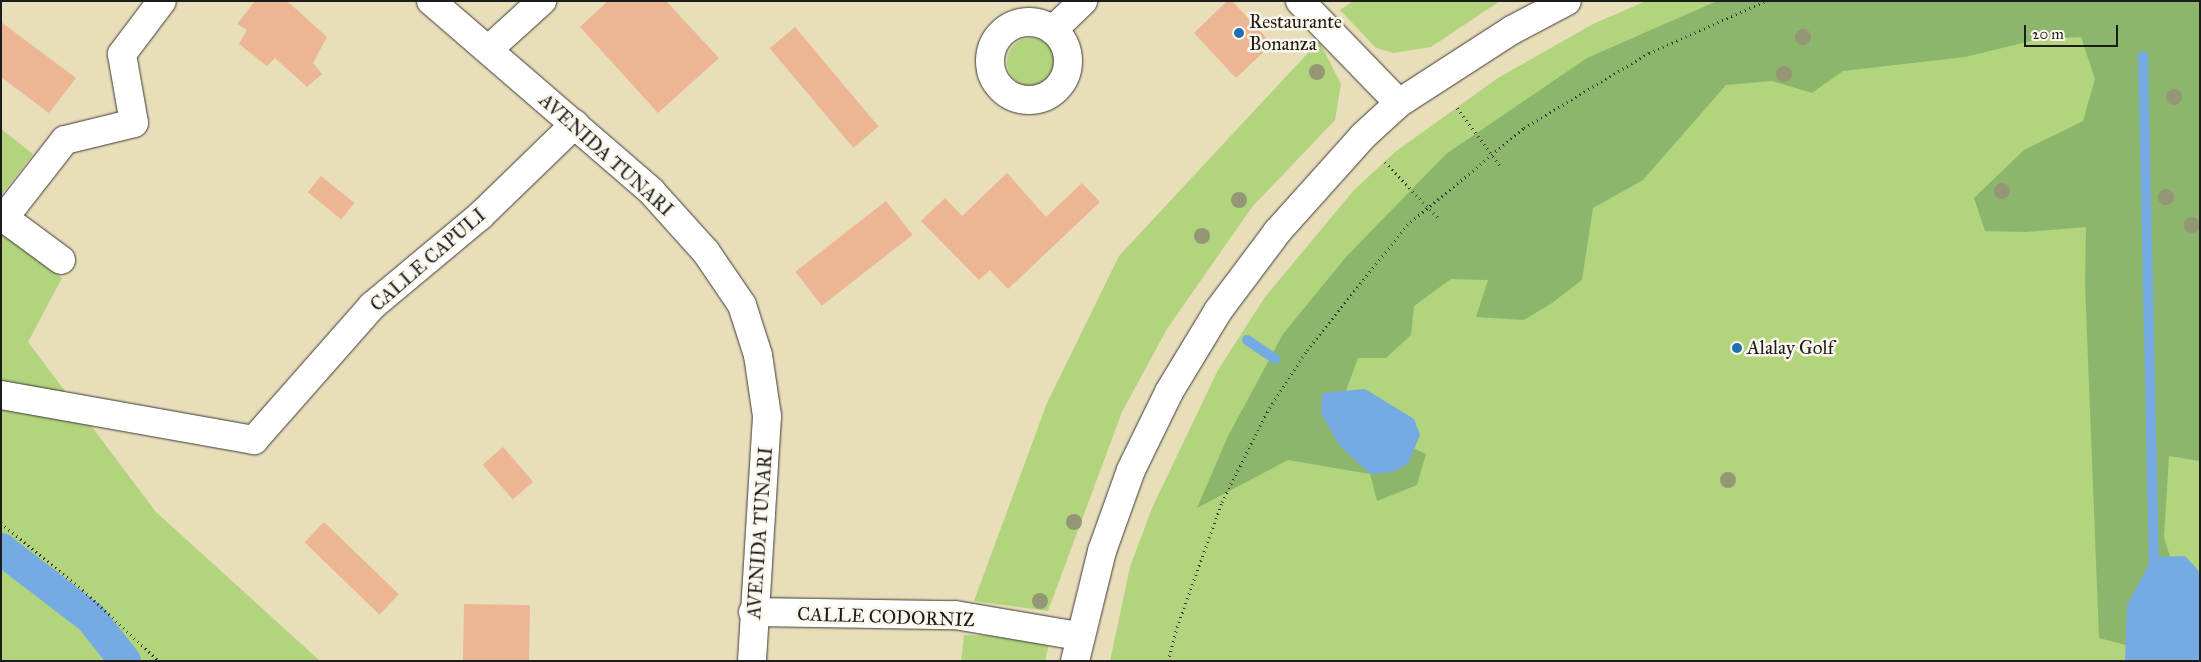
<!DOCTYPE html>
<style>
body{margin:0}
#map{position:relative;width:2201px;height:662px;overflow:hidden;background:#e9deba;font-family:"IM FELL Great Primer",serif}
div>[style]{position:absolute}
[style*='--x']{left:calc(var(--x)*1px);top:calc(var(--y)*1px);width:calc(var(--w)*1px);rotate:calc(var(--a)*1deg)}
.green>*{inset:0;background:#b1d47d}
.round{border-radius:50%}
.forest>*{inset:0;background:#8cb66c}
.water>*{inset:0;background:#76aae3}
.stream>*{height:10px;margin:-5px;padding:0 5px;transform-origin:5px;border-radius:5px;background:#76aae3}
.canal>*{height:32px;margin:-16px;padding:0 16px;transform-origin:16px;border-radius:16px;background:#76aae3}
.building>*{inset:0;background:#ecb593;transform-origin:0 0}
.path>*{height:3px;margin-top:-1.5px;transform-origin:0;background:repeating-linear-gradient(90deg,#3b3934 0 1px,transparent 0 5px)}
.roads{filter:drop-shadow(0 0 1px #3b3934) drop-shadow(0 0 1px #3b3934)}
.minor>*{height:28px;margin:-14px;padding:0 14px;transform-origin:14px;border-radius:14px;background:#fff}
.minor>.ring{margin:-14px;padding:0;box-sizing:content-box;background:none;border:28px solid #fff;border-radius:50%}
.major>*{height:28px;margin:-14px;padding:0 14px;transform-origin:14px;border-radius:14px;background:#fff}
.trees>*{width:16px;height:16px;margin:-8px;border-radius:50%;background:#959676}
.dots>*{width:14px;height:14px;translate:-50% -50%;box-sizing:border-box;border:2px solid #fbf7ec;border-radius:50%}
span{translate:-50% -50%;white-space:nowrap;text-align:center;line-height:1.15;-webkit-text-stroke:5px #fbf7ec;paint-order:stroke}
.poi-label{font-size:19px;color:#1c1c1c}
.left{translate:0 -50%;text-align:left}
.street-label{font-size:19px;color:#1c1c1c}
.frame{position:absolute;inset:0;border:2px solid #1c1c1c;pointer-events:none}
.scale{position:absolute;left:2024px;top:25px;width:94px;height:22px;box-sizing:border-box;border:2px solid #1c1c1c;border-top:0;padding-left:6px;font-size:15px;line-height:18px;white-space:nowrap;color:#1c1c1c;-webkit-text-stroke:4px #fbf7ec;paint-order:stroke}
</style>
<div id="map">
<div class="green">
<div style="clip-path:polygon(1353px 1px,1500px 1px,1431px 47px,1393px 53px,1376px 48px,1340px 10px)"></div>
<div style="clip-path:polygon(1646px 1px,2200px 1px,2200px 661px,1110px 661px,1130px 567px,1152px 508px,1218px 370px,1265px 297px,1354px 190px,1395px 152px,1498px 78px,1593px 24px)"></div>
<div class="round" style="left:1007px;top:38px;width:48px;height:48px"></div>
<div style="clip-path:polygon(1319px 41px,1341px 84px,1335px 120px,1252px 207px,1167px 329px,1122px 412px,1048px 611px,974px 601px,1047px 403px,1119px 256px)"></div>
<div style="clip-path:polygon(1px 129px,33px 154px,1px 195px)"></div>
<div style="clip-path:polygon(1px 229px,62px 278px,28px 342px,156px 512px,320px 661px,1px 661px)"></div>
<div style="clip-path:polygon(964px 635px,1009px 636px,1049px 643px,1045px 661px,961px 661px)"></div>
</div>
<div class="forest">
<div style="clip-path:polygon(1717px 1px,2200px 1px,2200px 461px,2169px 456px,2164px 537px,2187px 613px,2141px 649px,2099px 638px,2085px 283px,2086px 227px,2026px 232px,1985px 231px,1974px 198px,2024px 150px,2083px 121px,2095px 79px,2081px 37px,2039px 39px,1965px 57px,1843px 71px,1812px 93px,1772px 81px,1726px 85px,1643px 180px,1593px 208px,1582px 280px,1552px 303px,1524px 320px,1476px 317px,1488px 280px,1451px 279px,1414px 306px,1411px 335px,1386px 358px,1358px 358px,1343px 399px,1380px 432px,1426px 454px,1417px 485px,1377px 501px,1370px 474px,1288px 460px,1197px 508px,1228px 436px,1283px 334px,1346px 257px,1446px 154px,1587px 58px)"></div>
</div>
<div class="water">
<div style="clip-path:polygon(1365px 389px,1414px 419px,1420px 435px,1408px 464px,1393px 472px,1370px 474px,1339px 445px,1321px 413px,1322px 393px)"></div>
<div style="clip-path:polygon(2185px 556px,2198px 570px,2200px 579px,2200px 661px,2125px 661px,2127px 605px,2153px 557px)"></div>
</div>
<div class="stream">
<div style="--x:2143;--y:56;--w:514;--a:88.77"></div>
<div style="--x:1247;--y:340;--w:34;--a:34"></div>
</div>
<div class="canal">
<div style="--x:1;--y:549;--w:113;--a:37.5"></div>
<div style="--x:91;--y:618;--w:55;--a:51.7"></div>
</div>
<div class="building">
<div style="clip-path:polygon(255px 1px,287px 1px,327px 37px,313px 63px,322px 74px,307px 87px,275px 58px,267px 66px,239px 44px,247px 30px,237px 24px)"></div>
<div style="clip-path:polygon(608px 1px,666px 1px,719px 58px,658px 113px,580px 27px)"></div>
<div style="clip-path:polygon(1227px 1px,1232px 1px,1272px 44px,1236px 78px,1194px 33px)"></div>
<div style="clip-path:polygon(1px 22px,76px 78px,49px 113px,1px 77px)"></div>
<div style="left:795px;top:27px;width:130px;height:33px;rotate:50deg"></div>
<div style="clip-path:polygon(1007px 173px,1046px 217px,1082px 183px,1100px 202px,1008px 289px,990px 270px,979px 280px,921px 221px,945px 198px,962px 216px)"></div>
<div style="left:321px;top:176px;width:43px;height:21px;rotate:39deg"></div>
<div style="left:886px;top:201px;width:43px;height:115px;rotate:52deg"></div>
<div style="left:503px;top:447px;width:46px;height:27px;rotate:49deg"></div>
<div style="left:324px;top:522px;width:104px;height:28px;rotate:44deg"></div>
<div style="left:464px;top:604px;width:66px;height:57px;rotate:1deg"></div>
</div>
<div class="path">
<div style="--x:1457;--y:108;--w:72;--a:53.4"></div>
<div style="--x:1385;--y:162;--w:79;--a:46.5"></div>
<div style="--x:1;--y:523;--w:106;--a:39.3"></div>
<div style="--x:83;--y:590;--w:104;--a:43.1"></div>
<div style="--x:1168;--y:661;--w:35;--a:-75"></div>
<div style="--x:1177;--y:627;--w:133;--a:-70.2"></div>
<div style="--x:1222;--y:502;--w:101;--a:-63.4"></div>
<div style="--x:1267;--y:412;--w:74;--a:-57.2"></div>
<div style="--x:1307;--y:350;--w:160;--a:-51.3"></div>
<div style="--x:1407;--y:225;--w:152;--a:-39.7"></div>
<div style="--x:1524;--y:128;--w:146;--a:-31"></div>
<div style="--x:1649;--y:53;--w:128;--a:-24"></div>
</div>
<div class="roads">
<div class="minor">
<div style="--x:431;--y:1;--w:291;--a:40.8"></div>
<div style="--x:651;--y:191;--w:82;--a:48"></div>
<div style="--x:706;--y:252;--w:64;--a:55.8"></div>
<div style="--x:742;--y:305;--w:52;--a:72.3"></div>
<div style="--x:758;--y:355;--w:62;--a:81.6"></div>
<div style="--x:767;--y:416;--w:245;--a:93.5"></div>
<div class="ring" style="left:990px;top:22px;width:50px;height:50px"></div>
<div style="--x:1053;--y:30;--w:42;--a:-44"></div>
<div style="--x:489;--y:49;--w:72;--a:-42.2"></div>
<div style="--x:61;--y:260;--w:71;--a:-143.6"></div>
<div style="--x:4;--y:218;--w:99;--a:-52"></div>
<div style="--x:65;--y:140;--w:71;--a:-13.8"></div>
<div style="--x:134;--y:123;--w:70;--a:-99.9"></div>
<div style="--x:122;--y:54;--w:66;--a:-53"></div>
<div style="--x:1;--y:395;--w:257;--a:10.1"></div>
<div style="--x:254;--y:440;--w:179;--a:-48.6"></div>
<div style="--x:372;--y:306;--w:141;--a:-39.8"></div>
<div style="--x:480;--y:216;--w:132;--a:-44.1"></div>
<div style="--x:753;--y:612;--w:202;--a:0.9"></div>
<div style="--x:955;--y:615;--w:125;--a:9.7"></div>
</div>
<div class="major">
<div style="--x:1300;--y:1;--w:142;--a:45.9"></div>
<div style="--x:1075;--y:661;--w:113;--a:-76.2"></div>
<div style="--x:1102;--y:551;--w:86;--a:-70.3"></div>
<div style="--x:1131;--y:470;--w:87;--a:-64"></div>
<div style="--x:1169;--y:392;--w:95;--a:-58.8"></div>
<div style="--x:1218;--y:311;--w:99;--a:-53.2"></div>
<div style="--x:1277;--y:232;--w:129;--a:-48.1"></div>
<div style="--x:1363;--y:136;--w:49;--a:-42.5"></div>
<div style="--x:1399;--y:103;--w:135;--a:-32.9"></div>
<div style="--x:1512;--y:30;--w:62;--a:-27.8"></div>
</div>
</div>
<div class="trees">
<div style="left:1803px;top:37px"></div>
<div style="left:1317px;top:72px"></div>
<div style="left:1784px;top:74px"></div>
<div style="left:2174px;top:97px"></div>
<div style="left:2002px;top:191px"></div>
<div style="left:2166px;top:197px"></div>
<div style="left:1239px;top:200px"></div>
<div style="left:2192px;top:225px"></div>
<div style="left:1202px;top:236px"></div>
<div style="left:1728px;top:480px"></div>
<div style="left:1074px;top:522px"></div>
<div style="left:1040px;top:601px"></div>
</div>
<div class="dots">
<div style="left:1239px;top:33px;background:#1f6fb2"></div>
<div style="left:1737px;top:348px;background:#1f6fb2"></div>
</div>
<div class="poi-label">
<span class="left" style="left:1249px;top:33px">Restaurante<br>Bonanza</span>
<span class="left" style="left:1747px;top:348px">Alalay Golf</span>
</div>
<div class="street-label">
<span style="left:606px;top:155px;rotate:42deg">AVENIDA TUNARI</span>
<span style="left:428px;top:260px;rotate:-41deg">CALLE CAPULI</span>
<span style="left:760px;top:533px;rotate:-86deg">AVENIDA TUNARI</span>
<span style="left:886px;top:617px;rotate:2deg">CALLE CODORNIZ</span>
</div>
<div class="frame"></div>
<div class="scale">20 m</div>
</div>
